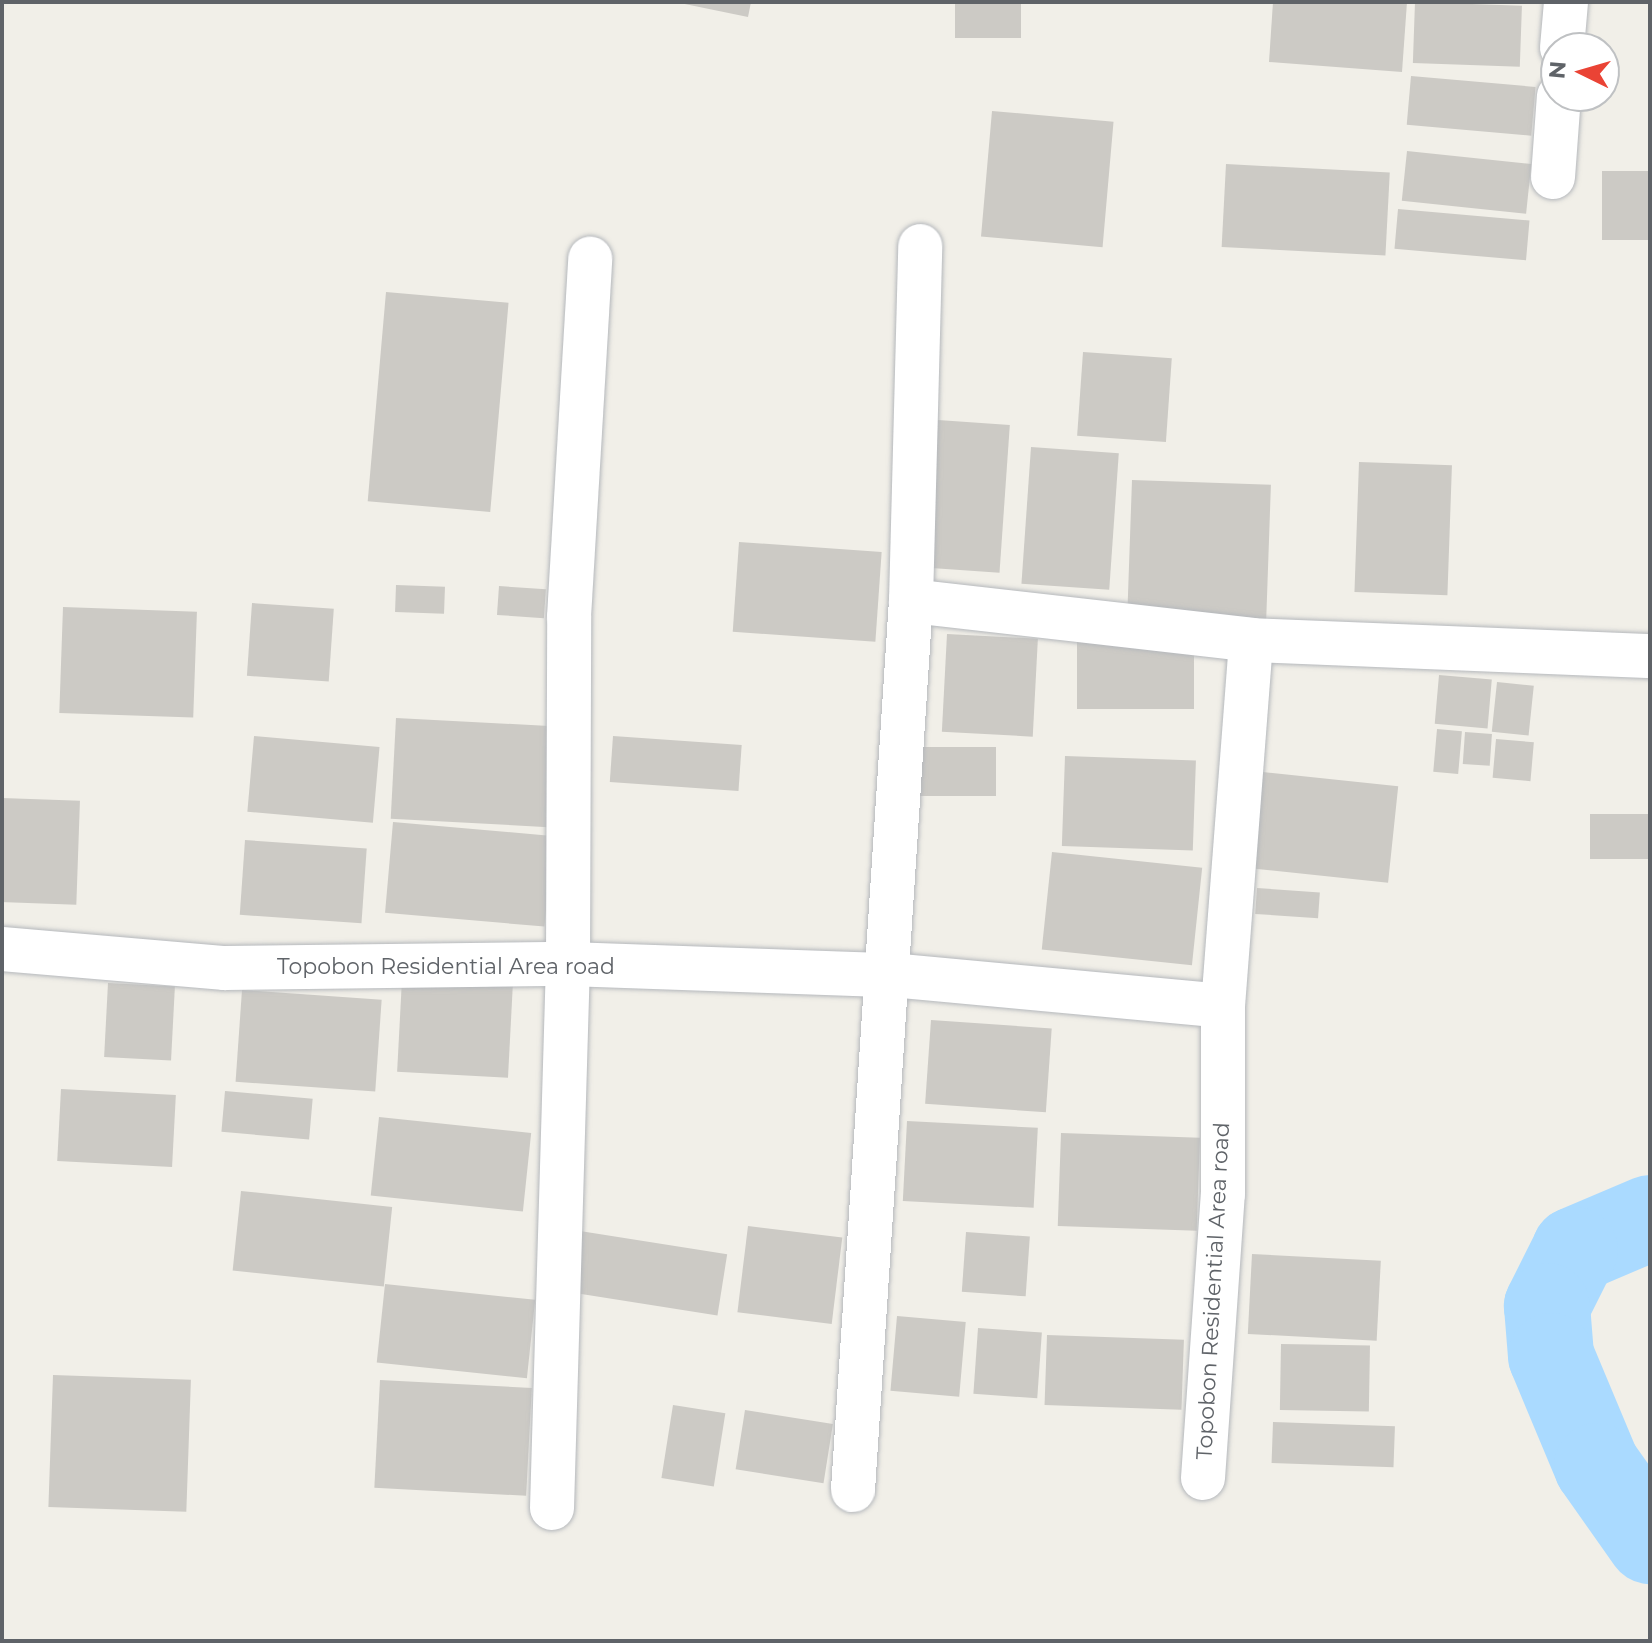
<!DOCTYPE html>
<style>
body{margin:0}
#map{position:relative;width:1652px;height:1643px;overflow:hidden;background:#f1efe8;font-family:Montserrat,sans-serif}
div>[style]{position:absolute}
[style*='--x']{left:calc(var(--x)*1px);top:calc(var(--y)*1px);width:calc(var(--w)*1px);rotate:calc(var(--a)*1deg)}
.river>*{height:86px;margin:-43px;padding:0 43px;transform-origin:43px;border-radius:43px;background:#aadaff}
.building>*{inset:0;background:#cccac5;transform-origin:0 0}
.roads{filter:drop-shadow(0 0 2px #b5b8bc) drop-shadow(0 0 2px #b5b8bc)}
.street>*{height:44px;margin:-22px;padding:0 22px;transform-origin:22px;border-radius:22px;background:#fff}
span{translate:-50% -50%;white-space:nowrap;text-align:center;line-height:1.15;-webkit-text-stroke:6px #fff;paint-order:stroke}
.street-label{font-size:22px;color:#5f6368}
.frame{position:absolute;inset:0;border:4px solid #5f6368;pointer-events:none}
.north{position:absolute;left:1540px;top:32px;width:80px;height:80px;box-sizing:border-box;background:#fff;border:2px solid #bfc1c3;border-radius:50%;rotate:275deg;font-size:22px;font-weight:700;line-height:32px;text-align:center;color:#5f6368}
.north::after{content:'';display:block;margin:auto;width:28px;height:36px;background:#ea4335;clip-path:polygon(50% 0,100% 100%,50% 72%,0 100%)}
</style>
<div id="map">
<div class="river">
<div style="--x:1650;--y:1218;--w:82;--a:156.9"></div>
<div style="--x:1575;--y:1250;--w:63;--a:116.6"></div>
<div style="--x:1547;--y:1306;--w:50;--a:85.4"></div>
<div style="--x:1551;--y:1356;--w:119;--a:67.3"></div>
<div style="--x:1597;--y:1466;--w:92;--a:54.8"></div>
</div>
<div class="building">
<div style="clip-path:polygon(675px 2px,751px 2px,748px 17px)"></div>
<div style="left:955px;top:2px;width:66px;height:36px"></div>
<div style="clip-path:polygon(1273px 2px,1407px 2px,1402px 72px,1269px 62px)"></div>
<div style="left:1415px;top:2px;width:107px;height:61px;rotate:2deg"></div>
<div style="left:1411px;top:76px;width:125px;height:49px;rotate:5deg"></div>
<div style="left:992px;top:111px;width:122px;height:126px;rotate:5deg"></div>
<div style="left:1407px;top:151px;width:125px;height:50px;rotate:6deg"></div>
<div style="left:1226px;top:164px;width:164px;height:83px;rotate:3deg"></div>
<div style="left:1602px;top:171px;width:48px;height:69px"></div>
<div style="left:1398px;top:209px;width:132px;height:40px;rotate:5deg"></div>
<div style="left:386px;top:292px;width:123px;height:210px;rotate:5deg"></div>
<div style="left:1083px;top:352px;width:89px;height:84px;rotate:4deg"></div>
<div style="left:938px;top:420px;width:72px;height:148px;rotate:4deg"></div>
<div style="left:1031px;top:447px;width:88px;height:137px;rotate:4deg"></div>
<div style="left:1359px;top:462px;width:93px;height:130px;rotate:2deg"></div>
<div style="left:1132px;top:480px;width:139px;height:137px;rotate:2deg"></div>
<div style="left:739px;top:542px;width:143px;height:90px;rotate:4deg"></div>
<div style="left:396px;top:585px;width:49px;height:27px;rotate:2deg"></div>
<div style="left:499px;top:586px;width:47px;height:29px;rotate:4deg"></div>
<div style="left:252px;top:603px;width:82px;height:73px;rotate:4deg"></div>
<div style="left:63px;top:607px;width:134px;height:106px;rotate:2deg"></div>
<div style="left:947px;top:634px;width:91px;height:98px;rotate:3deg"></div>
<div style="left:1077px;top:637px;width:117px;height:72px"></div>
<div style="left:1439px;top:675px;width:53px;height:49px;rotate:5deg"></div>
<div style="left:1497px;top:682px;width:37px;height:50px;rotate:6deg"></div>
<div style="left:396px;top:718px;width:158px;height:101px;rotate:3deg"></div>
<div style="left:1437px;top:729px;width:25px;height:43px;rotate:5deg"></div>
<div style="left:1465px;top:732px;width:27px;height:32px;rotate:4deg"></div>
<div style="left:254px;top:736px;width:126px;height:76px;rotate:5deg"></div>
<div style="left:613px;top:736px;width:129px;height:46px;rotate:4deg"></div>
<div style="left:1496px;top:739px;width:38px;height:39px;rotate:5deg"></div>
<div style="left:996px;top:747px;width:49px;height:79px;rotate:90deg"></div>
<div style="left:1065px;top:756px;width:131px;height:90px;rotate:2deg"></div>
<div style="left:1253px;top:771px;width:146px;height:97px;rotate:6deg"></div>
<div style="left:2px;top:798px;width:78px;height:104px;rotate:2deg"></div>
<div style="left:1650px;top:814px;width:45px;height:60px;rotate:90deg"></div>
<div style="left:393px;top:822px;width:160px;height:91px;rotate:5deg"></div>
<div style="left:245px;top:840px;width:122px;height:75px;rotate:4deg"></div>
<div style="left:1052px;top:852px;width:151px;height:98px;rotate:6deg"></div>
<div style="left:1257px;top:888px;width:63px;height:26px;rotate:4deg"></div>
<div style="left:402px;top:979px;width:111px;height:93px;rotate:3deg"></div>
<div style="left:108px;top:983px;width:67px;height:74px;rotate:3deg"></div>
<div style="left:242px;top:990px;width:140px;height:92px;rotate:4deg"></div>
<div style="left:931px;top:1020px;width:121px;height:84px;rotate:4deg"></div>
<div style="left:61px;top:1089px;width:115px;height:72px;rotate:3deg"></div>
<div style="left:225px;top:1091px;width:88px;height:41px;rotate:5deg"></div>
<div style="left:379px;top:1117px;width:153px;height:79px;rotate:6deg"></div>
<div style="left:907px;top:1121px;width:131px;height:80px;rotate:3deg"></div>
<div style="left:1061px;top:1133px;width:139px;height:93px;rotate:2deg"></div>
<div style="left:241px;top:1191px;width:152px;height:80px;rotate:6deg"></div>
<div style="left:748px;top:1226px;width:95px;height:87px;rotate:7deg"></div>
<div style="left:580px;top:1231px;width:149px;height:62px;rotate:9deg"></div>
<div style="left:966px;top:1232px;width:64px;height:60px;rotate:4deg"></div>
<div style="left:1252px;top:1254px;width:129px;height:80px;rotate:3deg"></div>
<div style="left:385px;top:1284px;width:151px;height:79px;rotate:6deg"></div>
<div style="left:897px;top:1316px;width:69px;height:75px;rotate:5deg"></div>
<div style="left:978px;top:1328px;width:64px;height:66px;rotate:4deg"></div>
<div style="left:1047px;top:1335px;width:137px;height:70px;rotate:2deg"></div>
<div style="left:1281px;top:1344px;width:89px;height:66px;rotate:1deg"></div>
<div style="left:53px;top:1375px;width:138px;height:132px;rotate:2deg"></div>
<div style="left:380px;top:1380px;width:152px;height:108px;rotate:3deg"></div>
<div style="left:673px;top:1405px;width:53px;height:74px;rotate:9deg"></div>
<div style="left:745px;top:1410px;width:89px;height:60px;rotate:9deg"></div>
<div style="left:1273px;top:1422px;width:122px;height:41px;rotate:2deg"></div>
</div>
<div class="roads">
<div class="street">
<div style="--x:1562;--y:48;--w:46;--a:-85"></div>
<div style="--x:1553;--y:177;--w:81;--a:-85.8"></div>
<div style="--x:911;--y:601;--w:342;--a:6.5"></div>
<div style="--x:1251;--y:640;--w:399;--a:2.3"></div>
<div style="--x:2;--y:949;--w:224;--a:4.9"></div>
<div style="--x:225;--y:968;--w:343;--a:-0.7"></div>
<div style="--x:568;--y:964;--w:322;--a:2"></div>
<div style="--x:890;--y:975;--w:334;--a:5.3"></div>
<div style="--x:1203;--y:1478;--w:285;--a:-86"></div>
<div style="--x:1223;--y:1194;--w:188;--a:-90"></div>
<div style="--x:1223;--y:1006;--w:367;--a:-85.6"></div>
<div style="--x:853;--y:1490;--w:891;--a:-86.27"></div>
<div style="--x:911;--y:601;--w:355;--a:-88.5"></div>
<div style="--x:552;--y:1508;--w:544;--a:-88.32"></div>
<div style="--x:568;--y:964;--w:347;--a:-89.8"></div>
<div style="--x:569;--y:617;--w:359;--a:-86.6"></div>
</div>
</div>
<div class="street-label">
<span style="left:446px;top:967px">Topobon Residential Area road</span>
<span style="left:1213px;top:1291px;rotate:-87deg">Topobon Residential Area road</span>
</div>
<div class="frame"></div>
<div class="north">N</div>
</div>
